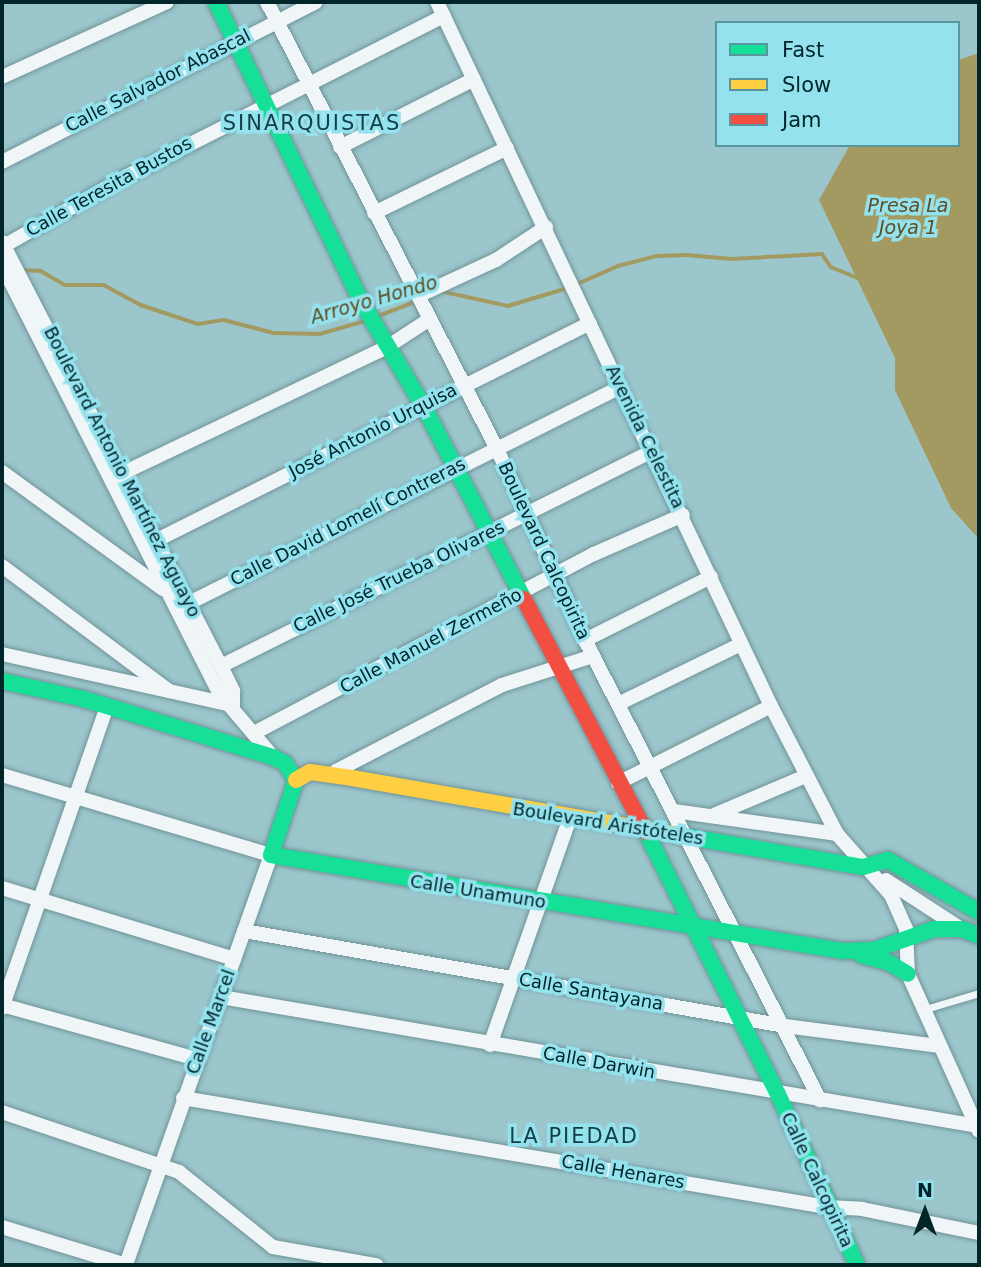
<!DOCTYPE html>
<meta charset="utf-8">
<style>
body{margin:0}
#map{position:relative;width:981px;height:1267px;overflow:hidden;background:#9bc6cc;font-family:"DejaVu Sans",sans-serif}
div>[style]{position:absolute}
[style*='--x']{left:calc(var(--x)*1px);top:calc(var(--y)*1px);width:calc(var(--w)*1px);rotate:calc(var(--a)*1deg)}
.water>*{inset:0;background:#a39a62}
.stream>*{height:3.5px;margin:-1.75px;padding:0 1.75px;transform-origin:1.75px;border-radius:1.75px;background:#a39a62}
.roads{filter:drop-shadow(0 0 2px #709398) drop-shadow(0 0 2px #709398)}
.lane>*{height:7px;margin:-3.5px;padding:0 3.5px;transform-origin:3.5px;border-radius:3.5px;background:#f0f6f7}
.street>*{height:14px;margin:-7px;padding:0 7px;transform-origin:7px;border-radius:7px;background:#f0f6f7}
.fast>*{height:16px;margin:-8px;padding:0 8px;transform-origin:8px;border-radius:8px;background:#16e098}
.slow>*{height:16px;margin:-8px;padding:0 8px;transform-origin:8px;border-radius:8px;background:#ffcf43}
.jam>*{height:16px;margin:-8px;padding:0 8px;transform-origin:8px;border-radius:8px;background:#f24e42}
span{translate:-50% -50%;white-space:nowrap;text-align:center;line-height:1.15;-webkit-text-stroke:7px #93e2ee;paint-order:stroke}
.street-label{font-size:18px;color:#02252a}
.water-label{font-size:19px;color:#604f23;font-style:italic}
.quarter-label{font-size:21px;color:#133e44;letter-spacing:2px}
.frame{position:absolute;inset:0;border:4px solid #02252a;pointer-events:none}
.legend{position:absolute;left:715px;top:21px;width:245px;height:126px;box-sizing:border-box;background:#93e2ee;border:2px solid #5996a0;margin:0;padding:9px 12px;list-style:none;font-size:21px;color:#02252a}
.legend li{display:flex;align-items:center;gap:14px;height:35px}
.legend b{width:35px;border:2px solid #5996a0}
.north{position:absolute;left:890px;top:1176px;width:70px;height:70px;-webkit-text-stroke:5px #93e2ee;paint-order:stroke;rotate:0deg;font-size:19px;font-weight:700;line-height:28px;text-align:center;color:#02252a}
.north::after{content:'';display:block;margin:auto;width:24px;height:32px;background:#02252a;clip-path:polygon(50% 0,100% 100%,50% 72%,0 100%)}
</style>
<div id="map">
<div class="water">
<div style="clip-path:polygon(979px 53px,979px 539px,951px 508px,895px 390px,895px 358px,819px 200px,850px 145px,958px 145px,958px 60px)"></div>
</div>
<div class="stream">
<div style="--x:21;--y:270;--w:20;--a:3"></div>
<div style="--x:41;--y:271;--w:28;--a:30"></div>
<div style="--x:65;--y:285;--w:39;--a:0"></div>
<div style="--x:104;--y:285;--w:42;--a:28.4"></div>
<div style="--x:141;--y:305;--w:60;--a:18.4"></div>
<div style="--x:198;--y:324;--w:26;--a:-9"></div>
<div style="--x:224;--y:320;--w:52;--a:14.6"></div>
<div style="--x:274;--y:333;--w:46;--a:1.2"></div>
<div style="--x:320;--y:334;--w:47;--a:-16.1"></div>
<div style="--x:575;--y:285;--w:47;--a:-23.8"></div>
<div style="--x:618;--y:266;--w:40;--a:-14.4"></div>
<div style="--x:657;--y:256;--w:30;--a:-2"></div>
<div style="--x:687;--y:255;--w:45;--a:5.1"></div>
<div style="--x:732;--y:259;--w:90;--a:-3.2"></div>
<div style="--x:822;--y:254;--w:16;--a:55"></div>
<div style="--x:831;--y:267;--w:31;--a:22"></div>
<div style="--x:440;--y:291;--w:70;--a:12.4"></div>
<div style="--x:508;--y:306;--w:63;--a:-16.7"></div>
<div style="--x:379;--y:316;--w:41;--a:-21.5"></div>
</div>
<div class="roads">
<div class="lane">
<div style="--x:922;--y:1010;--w:59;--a:-16.6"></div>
</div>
<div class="street">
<div style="--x:267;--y:2;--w:500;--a:62.77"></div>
<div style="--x:496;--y:447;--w:213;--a:65.2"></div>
<div style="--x:585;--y:640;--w:517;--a:62.94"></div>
<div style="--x:437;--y:2;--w:779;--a:64.62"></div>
<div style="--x:771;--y:706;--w:144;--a:62.7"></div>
<div style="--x:837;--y:834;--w:81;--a:48.5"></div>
<div style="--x:891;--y:895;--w:37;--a:66"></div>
<div style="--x:906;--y:929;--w:45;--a:87.5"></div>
<div style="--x:908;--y:974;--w:172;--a:65.7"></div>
<div style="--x:2;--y:77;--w:181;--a:-24.4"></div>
<div style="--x:340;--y:147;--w:150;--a:-26.9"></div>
<div style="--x:2;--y:162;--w:352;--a:-27"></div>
<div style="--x:374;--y:213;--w:148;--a:-26"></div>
<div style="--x:2;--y:242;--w:477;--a:62.7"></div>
<div style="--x:221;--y:666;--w:28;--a:64"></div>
<div style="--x:233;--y:691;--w:14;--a:90"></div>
<div style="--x:2;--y:247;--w:144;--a:-29.6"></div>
<div style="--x:127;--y:176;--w:355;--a:-26.8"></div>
<div style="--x:2;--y:265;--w:480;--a:63.1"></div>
<div style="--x:219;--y:693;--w:84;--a:49.8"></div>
<div style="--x:418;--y:296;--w:86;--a:-24.8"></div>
<div style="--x:496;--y:260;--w:60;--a:-33.4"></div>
<div style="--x:2;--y:472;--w:199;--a:36"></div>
<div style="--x:123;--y:473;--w:293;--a:-25.5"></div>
<div style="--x:387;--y:347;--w:51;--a:-33.1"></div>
<div style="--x:157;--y:540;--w:484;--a:-26.6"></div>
<div style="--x:2;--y:566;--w:209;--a:36.8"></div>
<div style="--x:189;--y:603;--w:482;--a:-26.6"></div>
<div style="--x:585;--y:640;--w:141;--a:-26.6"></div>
<div style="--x:2;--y:654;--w:236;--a:12.5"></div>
<div style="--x:221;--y:666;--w:482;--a:-26.5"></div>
<div style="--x:618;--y:704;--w:137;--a:-26"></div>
<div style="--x:256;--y:732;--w:382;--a:-27.8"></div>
<div style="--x:594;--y:554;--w:97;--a:-23.7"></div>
<div style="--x:336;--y:771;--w:187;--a:-27.4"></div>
<div style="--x:502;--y:685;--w:96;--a:-17.7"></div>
<div style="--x:2;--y:775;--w:281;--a:16.6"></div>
<div style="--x:271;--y:855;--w:435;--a:109.5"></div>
<div style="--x:618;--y:783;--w:171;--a:-26.7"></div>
<div style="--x:674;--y:811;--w:165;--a:8"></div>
<div style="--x:714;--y:815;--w:100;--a:-23"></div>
<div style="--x:886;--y:880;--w:88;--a:33"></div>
<div style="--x:2;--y:888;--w:243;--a:17"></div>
<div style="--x:244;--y:931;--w:549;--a:9.96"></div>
<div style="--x:785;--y:1026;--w:156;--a:7.4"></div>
<div style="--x:221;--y:997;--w:767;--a:9.68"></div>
<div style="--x:2;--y:1005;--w:202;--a:15.5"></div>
<div style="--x:2;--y:1008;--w:320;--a:-70.8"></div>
<div style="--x:490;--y:1045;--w:241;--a:-70.6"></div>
<div style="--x:183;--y:1098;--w:653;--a:9.61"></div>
<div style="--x:827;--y:1207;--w:35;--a:3"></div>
<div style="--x:862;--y:1209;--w:119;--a:11.6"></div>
<div style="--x:2;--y:1112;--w:187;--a:18.7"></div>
<div style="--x:179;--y:1172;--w:120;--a:38.6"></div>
<div style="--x:273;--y:1247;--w:105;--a:9.9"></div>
<div style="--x:2;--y:1227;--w:130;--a:17"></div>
</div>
<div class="fast">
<div style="--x:216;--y:2;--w:332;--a:64.1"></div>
<div style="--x:361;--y:301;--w:123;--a:59.3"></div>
<div style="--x:424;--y:407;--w:216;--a:62.5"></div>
<div style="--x:2;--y:681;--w:84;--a:12.4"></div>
<div style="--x:84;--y:699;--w:198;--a:17.1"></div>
<div style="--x:273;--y:757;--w:13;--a:27"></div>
<div style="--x:285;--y:763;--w:20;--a:57"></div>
<div style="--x:296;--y:780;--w:79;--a:108.4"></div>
<div style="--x:271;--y:855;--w:579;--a:9.54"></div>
<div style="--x:842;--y:951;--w:32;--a:-2"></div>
<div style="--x:874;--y:950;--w:64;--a:-19.3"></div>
<div style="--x:934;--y:929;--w:28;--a:0"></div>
<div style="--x:962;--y:929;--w:18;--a:22"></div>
<div style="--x:646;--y:832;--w:293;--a:63.3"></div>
<div style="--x:778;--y:1094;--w:188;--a:65.2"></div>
<div style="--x:672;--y:834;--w:194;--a:9.8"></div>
<div style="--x:863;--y:867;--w:26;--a:-16"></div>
<div style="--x:888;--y:860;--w:105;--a:29.7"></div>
<div style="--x:861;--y:955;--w:28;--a:15"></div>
<div style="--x:888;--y:962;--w:23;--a:31"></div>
</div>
<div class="slow">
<div style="--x:296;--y:780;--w:16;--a:-30"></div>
<div style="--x:310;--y:772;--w:42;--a:8.1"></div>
<div style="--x:352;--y:778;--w:325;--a:9.9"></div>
</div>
<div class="jam">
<div style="--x:524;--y:599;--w:263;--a:62.4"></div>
</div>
</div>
<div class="street-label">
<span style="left:158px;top:81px;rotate:-27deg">Calle Salvador Abascal</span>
<span style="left:109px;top:187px;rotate:-29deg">Calle Teresita Bustos</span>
<span style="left:373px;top:431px;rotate:-27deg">José Antonio Urquisa</span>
<span style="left:645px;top:437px;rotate:64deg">Avenida Celestita</span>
<span style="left:122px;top:472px;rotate:63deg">Boulevard Antonio Martínez Aguayo</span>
<span style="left:348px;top:522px;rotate:-27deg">Calle David Lomelí Contreras</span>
<span style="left:544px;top:551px;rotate:65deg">Boulevard Calcopirita</span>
<span style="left:399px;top:577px;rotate:-26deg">Calle José Trueba Olivares</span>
<span style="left:431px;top:641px;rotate:-28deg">Calle Manuel Zermeño</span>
<span style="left:608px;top:824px;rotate:9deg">Boulevard Aristóteles</span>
<span style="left:478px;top:892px;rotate:9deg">Calle Unamuno</span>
<span style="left:591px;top:992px;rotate:10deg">Calle Santayana</span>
<span style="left:211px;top:1022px;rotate:-70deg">Calle Marcel</span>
<span style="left:599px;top:1063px;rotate:10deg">Calle Darwin</span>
<span style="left:623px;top:1172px;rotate:10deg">Calle Henares</span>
<span style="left:817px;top:1180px;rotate:65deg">Calle Calcopirita</span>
</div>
<div class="water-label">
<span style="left:908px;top:217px">Presa La<br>Joya 1</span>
<span style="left:374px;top:300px;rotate:-16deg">Arroyo Hondo</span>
</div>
<div class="quarter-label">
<span style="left:312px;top:123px">SINARQUISTAS</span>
<span style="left:574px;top:1136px">LA PIEDAD</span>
</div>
<div class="frame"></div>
<ul class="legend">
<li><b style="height:9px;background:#16e098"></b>Fast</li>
<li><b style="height:9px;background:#ffcf43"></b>Slow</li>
<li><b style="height:9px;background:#f24e42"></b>Jam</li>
</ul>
<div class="north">N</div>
</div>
